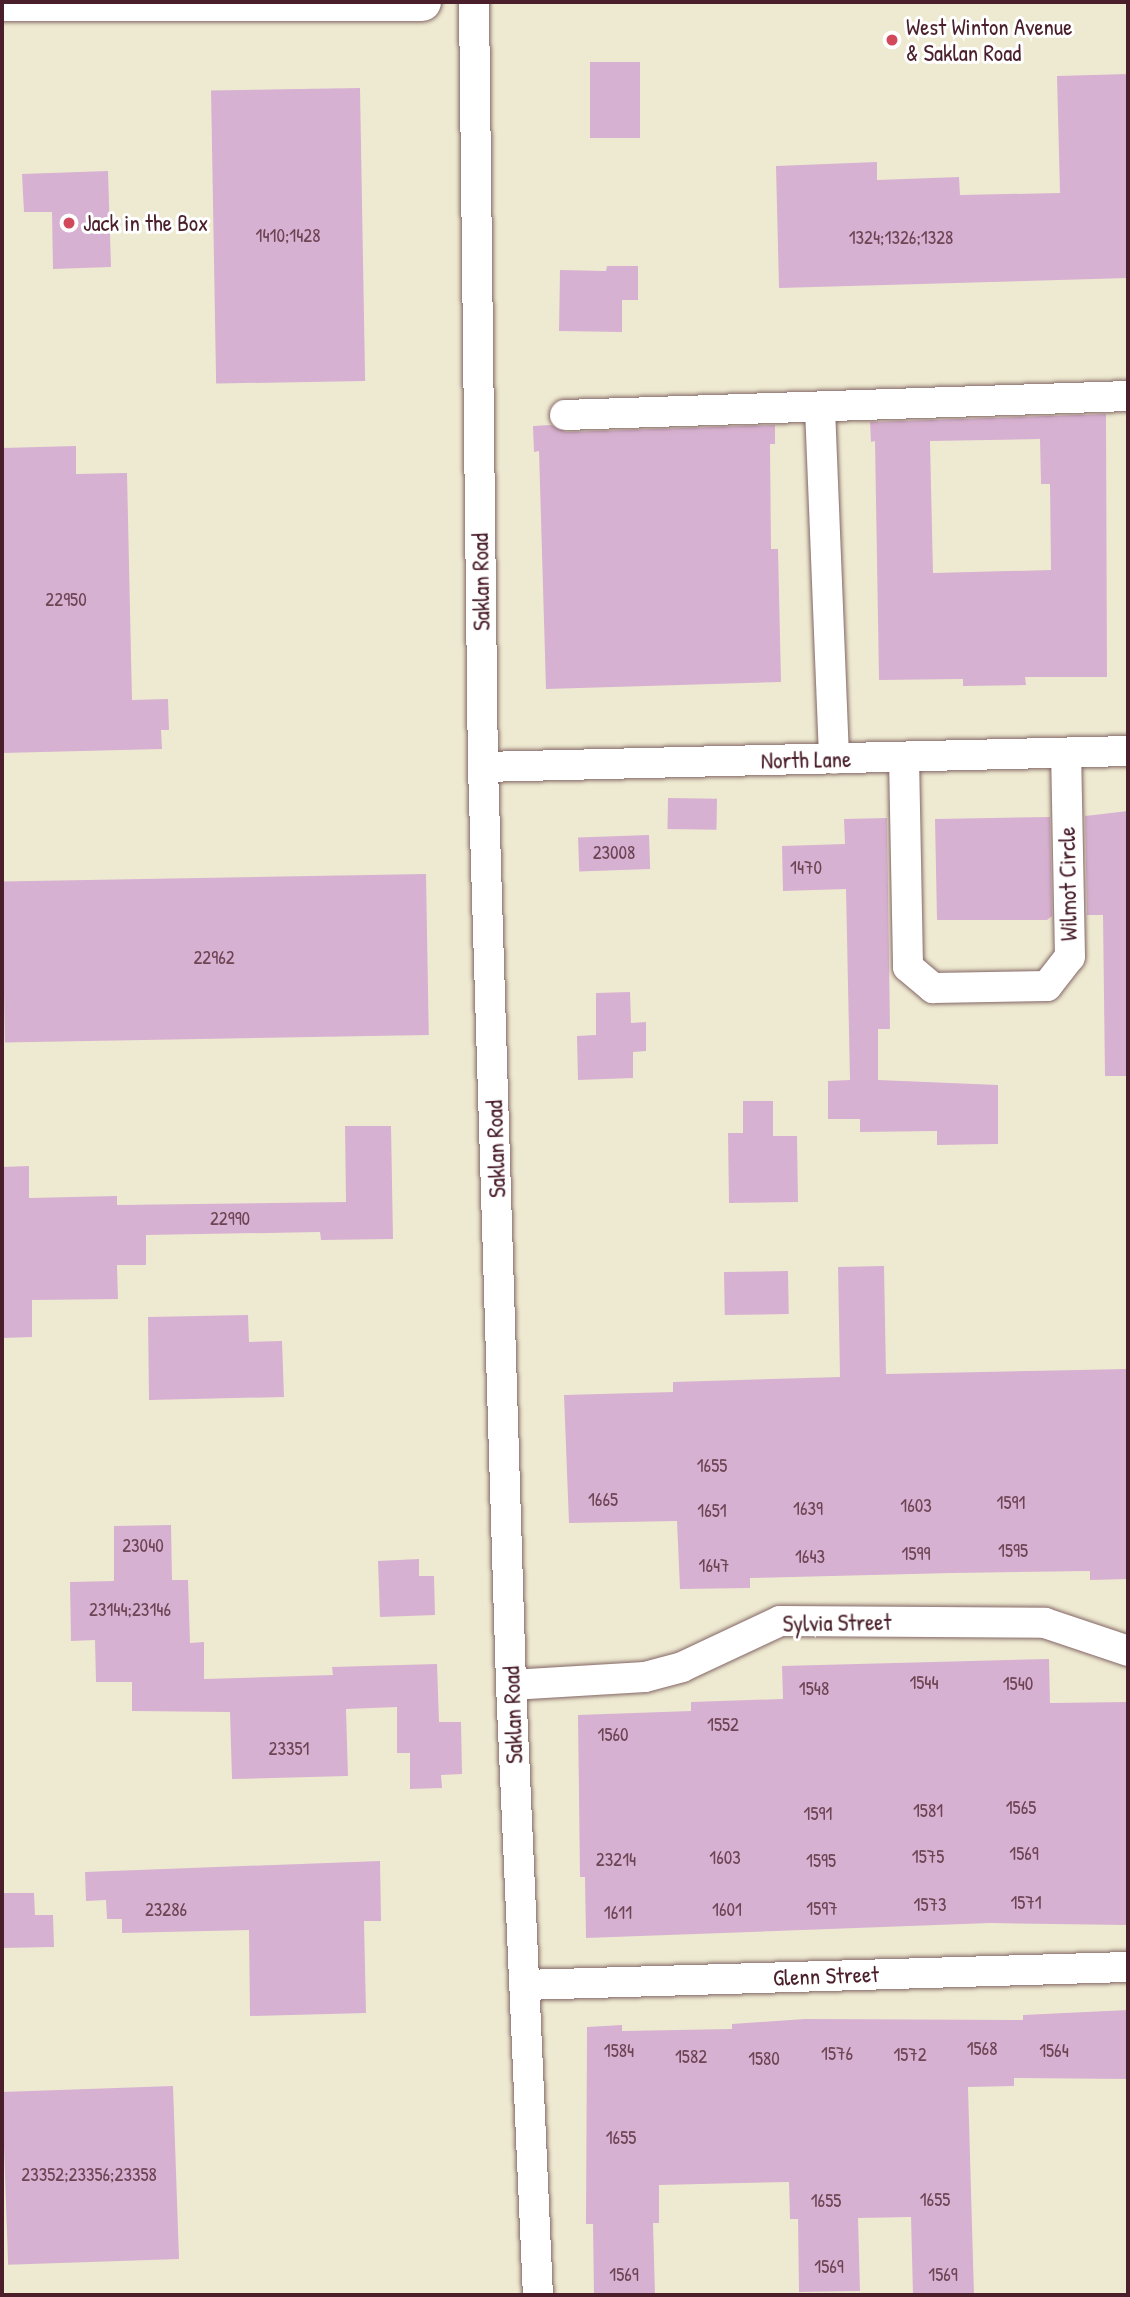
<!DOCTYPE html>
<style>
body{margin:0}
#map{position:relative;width:1130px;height:2297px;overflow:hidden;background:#eeead1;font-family:"Patrick Hand",sans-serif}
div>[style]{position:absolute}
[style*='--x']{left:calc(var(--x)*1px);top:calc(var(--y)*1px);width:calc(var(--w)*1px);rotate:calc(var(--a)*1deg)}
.building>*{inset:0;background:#d7b1d1;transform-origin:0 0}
.roads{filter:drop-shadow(0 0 2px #836665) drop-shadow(0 0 2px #836665)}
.street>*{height:30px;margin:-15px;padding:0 15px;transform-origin:15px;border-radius:15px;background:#fff}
.secondary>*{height:38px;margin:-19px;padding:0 19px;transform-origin:19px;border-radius:19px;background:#fff}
.dots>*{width:19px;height:19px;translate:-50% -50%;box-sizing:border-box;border:4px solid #fff;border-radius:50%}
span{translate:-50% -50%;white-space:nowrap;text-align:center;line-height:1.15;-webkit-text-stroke:6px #fff;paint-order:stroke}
.number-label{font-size:19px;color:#6d4454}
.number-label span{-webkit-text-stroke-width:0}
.poi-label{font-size:23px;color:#4a1f2b}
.left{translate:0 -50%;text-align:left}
.street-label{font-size:23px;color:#4a1f2b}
.frame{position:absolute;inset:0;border:4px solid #4a1f2b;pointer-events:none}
</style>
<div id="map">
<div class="building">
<div style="left:590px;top:62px;width:50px;height:76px"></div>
<div style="clip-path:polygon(1128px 74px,1128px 278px,779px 288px,776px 166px,877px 162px,877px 180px,959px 177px,960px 195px,1060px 193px,1057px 76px)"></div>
<div style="left:360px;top:88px;width:293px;height:149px;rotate:89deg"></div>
<div style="clip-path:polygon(108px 171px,111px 267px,53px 269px,52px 212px,24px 212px,22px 174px)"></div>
<div style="clip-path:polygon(607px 266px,638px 266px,638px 300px,622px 300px,622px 332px,559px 331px,560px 270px,606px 271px)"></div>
<div style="clip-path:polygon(evenodd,1106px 414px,1107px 677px,1025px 677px,1026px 685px,963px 686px,963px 679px,879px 680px,875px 441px,871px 442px,870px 422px,1106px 414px,1040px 439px,1041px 484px,1050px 484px,1051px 570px,933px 573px,930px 441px,1040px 439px)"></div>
<div style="clip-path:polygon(551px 425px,566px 432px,775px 425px,775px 444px,770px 444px,771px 549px,778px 549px,781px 682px,546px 689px,539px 451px,534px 452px,533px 426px)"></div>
<div style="clip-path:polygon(76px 446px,76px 474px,127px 473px,132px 700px,168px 699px,169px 730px,161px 730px,162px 749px,2px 753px,2px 448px)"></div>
<div style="left:668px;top:798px;width:49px;height:31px;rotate:1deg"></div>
<div style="clip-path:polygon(1128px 811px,1128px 1076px,1105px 1076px,1103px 915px,1087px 915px,1085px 816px)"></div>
<div style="clip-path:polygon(1050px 817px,1052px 916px,1047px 920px,937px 920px,935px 819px)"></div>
<div style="clip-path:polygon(887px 818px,890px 1029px,878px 1029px,878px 1080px,998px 1085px,998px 1144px,937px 1145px,937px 1131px,860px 1132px,860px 1119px,828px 1119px,828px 1081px,850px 1080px,846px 889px,783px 891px,782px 846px,845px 844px,844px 819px)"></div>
<div style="left:649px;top:835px;width:34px;height:71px;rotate:88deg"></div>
<div style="left:426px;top:874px;width:161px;height:424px;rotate:89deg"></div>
<div style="clip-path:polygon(630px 992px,631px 1023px,646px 1022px,646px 1051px,633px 1052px,633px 1078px,578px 1080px,577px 1036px,596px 1035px,596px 993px)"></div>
<div style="clip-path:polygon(743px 1101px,773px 1101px,773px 1136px,797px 1136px,798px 1202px,729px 1203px,728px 1133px,743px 1133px)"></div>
<div style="clip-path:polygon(345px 1126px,391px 1126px,393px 1239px,321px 1240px,320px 1232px,146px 1235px,146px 1265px,117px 1265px,118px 1299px,32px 1300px,32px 1337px,2px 1338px,2px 1167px,29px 1166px,29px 1198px,117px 1196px,117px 1205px,346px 1202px)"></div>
<div style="clip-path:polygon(884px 1266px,886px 1374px,1128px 1369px,1128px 1579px,1090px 1580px,1090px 1571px,952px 1573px,750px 1578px,750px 1588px,680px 1589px,677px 1521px,569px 1523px,564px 1395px,673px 1392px,673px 1382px,840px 1377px,838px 1267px)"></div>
<div style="left:788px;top:1271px;width:43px;height:64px;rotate:89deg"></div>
<div style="clip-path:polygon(248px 1315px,249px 1342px,282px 1341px,284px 1397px,149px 1400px,148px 1317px)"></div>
<div style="clip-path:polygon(171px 1525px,172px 1580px,188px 1580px,190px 1643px,204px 1642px,204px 1679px,333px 1675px,332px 1667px,437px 1664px,439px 1722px,461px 1722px,462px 1774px,441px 1775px,442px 1788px,410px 1789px,410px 1753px,397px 1753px,397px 1707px,346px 1709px,348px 1776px,232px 1779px,230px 1712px,132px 1711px,132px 1682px,96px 1682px,95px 1640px,71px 1641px,70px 1582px,114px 1581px,114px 1526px)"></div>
<div style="clip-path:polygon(419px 1559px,419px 1576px,434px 1576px,435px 1615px,380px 1617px,378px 1561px)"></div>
<div style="clip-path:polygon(1049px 1659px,1050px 1703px,1128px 1702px,1128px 1925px,990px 1923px,586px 1938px,585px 1877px,580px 1877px,578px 1715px,691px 1711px,691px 1702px,783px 1699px,782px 1666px)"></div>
<div style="clip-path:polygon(380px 1861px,381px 1921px,364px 1921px,366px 2013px,250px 2016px,249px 1930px,122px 1933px,122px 1919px,107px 1919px,106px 1900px,86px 1901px,85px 1872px)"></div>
<div style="clip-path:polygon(2px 1893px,34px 1893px,35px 1915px,53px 1915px,54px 1947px,2px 1948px)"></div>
<div style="clip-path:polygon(1128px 2010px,1128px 2079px,1014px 2078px,1014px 2086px,968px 2087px,974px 2295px,913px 2295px,911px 2217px,858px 2218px,860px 2291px,799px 2292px,798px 2219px,790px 2219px,789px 2182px,659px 2185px,659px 2223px,653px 2223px,655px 2295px,594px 2295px,593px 2224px,586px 2224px,587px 2027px,622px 2025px,622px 2031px,732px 2029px,732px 2024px,805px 2019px,1023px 2020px,1023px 2015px)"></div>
<div style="left:173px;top:2086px;width:173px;height:171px;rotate:88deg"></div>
</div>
<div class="roads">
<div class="street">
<div style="--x:474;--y:2;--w:765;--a:89.33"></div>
<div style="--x:483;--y:767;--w:918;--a:88.25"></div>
<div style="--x:511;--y:1685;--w:611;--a:87.47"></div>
<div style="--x:820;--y:408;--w:351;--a:87.7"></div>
<div style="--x:565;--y:415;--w:563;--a:-1.93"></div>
<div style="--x:904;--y:757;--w:210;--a:88.9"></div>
<div style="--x:908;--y:967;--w:33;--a:40"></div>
<div style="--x:933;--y:988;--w:114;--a:-1"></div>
<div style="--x:1047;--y:986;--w:37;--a:-52"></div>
<div style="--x:1070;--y:957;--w:204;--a:-91.1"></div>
<div style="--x:483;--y:767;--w:645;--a:-1.42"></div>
<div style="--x:511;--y:1685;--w:134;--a:-3.4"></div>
<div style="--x:645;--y:1677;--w:38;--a:-15"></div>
<div style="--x:682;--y:1667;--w:108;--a:-25.1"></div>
<div style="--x:780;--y:1621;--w:265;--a:0.4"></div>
<div style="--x:1045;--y:1623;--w:88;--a:18.6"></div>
<div style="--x:524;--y:1985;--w:604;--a:-1.71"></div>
</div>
<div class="secondary">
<div style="--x:2;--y:2;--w:420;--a:0"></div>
</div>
</div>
<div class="dots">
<div style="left:892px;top:40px;background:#d1495b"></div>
<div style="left:69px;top:223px;background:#d1495b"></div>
</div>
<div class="number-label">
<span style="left:288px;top:236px">1410;1428</span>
<span style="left:901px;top:238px">1324;1326;1328</span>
<span style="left:66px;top:600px">22950</span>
<span style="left:614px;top:853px">23008</span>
<span style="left:806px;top:868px">1470</span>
<span style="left:214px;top:958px">22962</span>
<span style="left:230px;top:1219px">22990</span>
<span style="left:712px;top:1466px">1655</span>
<span style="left:603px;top:1500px">1665</span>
<span style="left:1011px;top:1503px">1591</span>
<span style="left:916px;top:1506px">1603</span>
<span style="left:808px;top:1509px">1639</span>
<span style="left:712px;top:1511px">1651</span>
<span style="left:143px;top:1546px">23040</span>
<span style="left:1013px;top:1551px">1595</span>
<span style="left:916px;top:1554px">1599</span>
<span style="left:810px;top:1557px">1643</span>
<span style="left:714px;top:1566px">1647</span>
<span style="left:130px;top:1610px">23144;23146</span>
<span style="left:924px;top:1683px">1544</span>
<span style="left:1018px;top:1684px">1540</span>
<span style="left:814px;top:1689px">1548</span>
<span style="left:723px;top:1725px">1552</span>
<span style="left:613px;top:1735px">1560</span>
<span style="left:289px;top:1749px">23351</span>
<span style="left:1021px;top:1808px">1565</span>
<span style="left:928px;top:1811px">1581</span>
<span style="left:818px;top:1814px">1591</span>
<span style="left:1024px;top:1854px">1569</span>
<span style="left:928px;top:1857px">1575</span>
<span style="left:725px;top:1858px">1603</span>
<span style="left:616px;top:1860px">23214</span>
<span style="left:821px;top:1861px">1595</span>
<span style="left:1026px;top:1903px">1571</span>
<span style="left:930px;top:1905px">1573</span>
<span style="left:822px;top:1909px">1597</span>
<span style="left:166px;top:1910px">23286</span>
<span style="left:727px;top:1910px">1601</span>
<span style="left:618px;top:1913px">1611</span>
<span style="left:982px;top:2049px">1568</span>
<span style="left:619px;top:2051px">1584</span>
<span style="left:1054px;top:2051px">1564</span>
<span style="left:837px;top:2054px">1576</span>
<span style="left:910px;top:2055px">1572</span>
<span style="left:691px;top:2057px">1582</span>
<span style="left:764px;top:2059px">1580</span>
<span style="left:621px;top:2138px">1655</span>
<span style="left:89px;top:2175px">23352;23356;23358</span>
<span style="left:935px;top:2200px">1655</span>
<span style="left:826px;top:2201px">1655</span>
<span style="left:829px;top:2267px">1569</span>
<span style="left:624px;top:2275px">1569</span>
<span style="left:943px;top:2275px">1569</span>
</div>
<div class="poi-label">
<span class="left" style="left:906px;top:40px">West Winton Avenue<br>&amp; Saklan Road</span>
<span class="left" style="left:83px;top:223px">Jack in the Box</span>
</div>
<div class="street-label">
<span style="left:481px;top:582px;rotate:-91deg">Saklan Road</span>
<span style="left:806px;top:760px;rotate:-1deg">North Lane</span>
<span style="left:1068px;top:884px;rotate:-91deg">Wilmot Circle</span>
<span style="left:496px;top:1149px;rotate:-92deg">Saklan Road</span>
<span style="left:837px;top:1623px;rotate:-1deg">Sylvia Street</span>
<span style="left:513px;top:1715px;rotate:-92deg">Saklan Road</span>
<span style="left:826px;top:1976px;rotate:-2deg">Glenn Street</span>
</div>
<div class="frame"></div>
</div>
